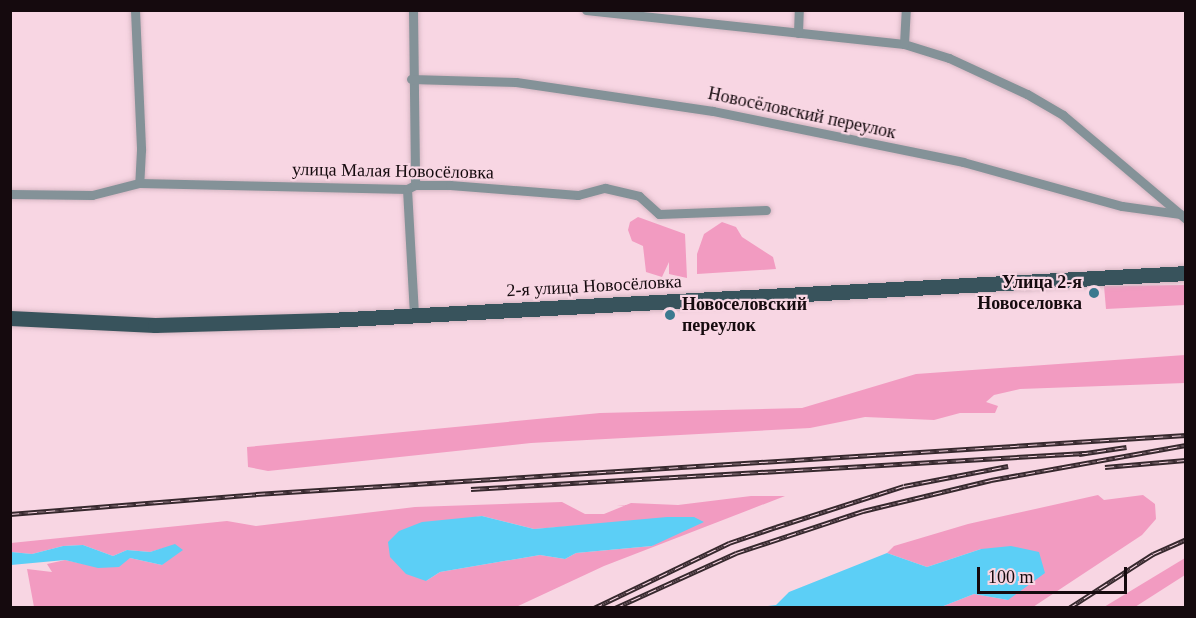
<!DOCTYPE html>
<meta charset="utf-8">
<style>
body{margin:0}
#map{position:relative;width:1196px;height:618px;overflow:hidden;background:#f8d6e3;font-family:"Times New Roman",serif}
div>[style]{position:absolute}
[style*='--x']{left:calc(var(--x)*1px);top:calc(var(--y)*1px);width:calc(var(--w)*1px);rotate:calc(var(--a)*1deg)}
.green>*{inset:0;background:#f29bc1}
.water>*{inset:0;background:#5ccff6}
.roads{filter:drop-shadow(0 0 2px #d4b5c1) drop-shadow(0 0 2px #d4b5c1)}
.minor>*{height:9px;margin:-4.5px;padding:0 4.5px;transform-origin:4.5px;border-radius:4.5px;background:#849298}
.primary>*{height:15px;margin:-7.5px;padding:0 7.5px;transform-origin:7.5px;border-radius:7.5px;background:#38535c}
.rail>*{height:5px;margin-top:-2.5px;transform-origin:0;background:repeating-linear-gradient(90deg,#f8d6e3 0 9px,#36282d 0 18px);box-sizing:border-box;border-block:2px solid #36282d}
.dots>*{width:16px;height:16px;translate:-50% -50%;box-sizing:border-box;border:3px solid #f8d6e3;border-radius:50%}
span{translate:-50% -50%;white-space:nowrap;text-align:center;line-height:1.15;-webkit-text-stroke:4.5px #f8d6e3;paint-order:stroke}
.street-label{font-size:18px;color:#150a0e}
.poi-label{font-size:18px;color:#150a0e;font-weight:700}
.right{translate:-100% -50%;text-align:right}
.left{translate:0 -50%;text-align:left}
.frame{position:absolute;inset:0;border:12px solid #150a0e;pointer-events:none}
.scale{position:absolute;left:977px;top:567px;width:150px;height:27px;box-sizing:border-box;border:3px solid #150a0e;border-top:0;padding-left:8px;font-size:18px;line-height:21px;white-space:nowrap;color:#150a0e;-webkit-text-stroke:4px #f8d6e3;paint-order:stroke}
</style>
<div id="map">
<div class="green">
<div style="clip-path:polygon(638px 217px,685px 234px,687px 278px,669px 274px,669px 262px,662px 277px,646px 272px,643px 246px,632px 241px,628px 230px,630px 222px)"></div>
<div style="clip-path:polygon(722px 222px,736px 227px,742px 237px,773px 257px,776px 269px,697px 274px,697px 254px,704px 234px)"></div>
<div style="clip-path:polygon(1185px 285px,1185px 305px,1106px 309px,1104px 286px)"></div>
<div style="clip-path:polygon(1185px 355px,1185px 383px,1020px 389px,994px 395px,986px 402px,998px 406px,995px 413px,960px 413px,934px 420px,865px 417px,810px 428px,531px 443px,268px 471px,248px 467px,247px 447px,600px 413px,802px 408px,916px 374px)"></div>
<div style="clip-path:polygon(1098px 495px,1104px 500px,1143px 495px,1155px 504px,1156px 519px,1142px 535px,1033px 607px,941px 607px,974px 594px,1008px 600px,981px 549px,927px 567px,887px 553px,894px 546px,968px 524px)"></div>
<div style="clip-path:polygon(evenodd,751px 496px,785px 496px,604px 566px,516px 607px,34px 607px,27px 569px,52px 572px,47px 564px,65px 560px,98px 567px,130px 558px,162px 565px,175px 545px,150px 552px,127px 550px,113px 556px,83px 545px,63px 546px,32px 554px,11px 552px,11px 543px,227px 521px,256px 526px,415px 507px,562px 502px,585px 514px,604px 514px,631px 503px,678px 505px,751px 496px,482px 516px,534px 529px,694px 517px,652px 546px,576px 553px,565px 559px,540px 555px,440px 572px,426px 581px,457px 520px,482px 516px)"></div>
<div style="clip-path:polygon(1185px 558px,1185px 575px,1135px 607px,1104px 607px)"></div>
</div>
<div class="water">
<div style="clip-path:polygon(482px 516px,534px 529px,667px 517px,694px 517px,704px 522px,652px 546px,576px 553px,565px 559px,540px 555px,440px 572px,426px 581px,406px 574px,390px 557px,388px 542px,399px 531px,422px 522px)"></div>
<div style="clip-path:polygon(175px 544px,183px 550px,162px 565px,130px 558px,119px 567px,98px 568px,65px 560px,11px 565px,11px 552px,32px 554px,63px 546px,83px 545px,113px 556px,127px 550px,150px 552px)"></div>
<div style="clip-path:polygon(1011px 546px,1039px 552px,1045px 573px,1008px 600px,974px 594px,941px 607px,760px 607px,776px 605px,789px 592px,887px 553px,927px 567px,981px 549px)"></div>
</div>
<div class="roads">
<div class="minor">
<div style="--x:135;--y:10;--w:140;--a:87.5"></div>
<div style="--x:141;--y:150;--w:33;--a:93"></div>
<div style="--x:413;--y:10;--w:175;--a:89.3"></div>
<div style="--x:586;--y:10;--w:320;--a:6.1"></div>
<div style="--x:904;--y:44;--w:47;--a:17.3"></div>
<div style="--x:949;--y:58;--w:86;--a:24.8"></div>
<div style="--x:1027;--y:94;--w:42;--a:30.3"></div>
<div style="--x:1063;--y:115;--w:161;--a:40.2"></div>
<div style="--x:798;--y:33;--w:23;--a:-88"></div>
<div style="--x:904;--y:44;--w:34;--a:-87"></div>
<div style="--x:411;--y:79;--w:105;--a:1.6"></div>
<div style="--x:516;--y:82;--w:199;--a:8.4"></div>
<div style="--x:713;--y:111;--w:255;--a:11.5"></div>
<div style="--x:963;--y:162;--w:165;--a:15.5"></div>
<div style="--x:1122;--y:206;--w:59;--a:7.9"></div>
<div style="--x:407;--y:189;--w:127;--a:86.8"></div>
<div style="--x:10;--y:194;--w:82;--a:0.7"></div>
<div style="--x:92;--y:195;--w:49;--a:-14.3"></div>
<div style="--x:139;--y:183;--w:268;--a:1.3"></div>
<div style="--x:407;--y:189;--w:9;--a:-27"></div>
<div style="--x:415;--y:185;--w:35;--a:0"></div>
<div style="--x:450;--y:185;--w:128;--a:4.5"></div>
<div style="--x:578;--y:195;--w:28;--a:-15"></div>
<div style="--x:605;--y:188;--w:35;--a:13"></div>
<div style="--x:639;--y:196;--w:27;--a:42"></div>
<div style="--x:659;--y:214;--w:107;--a:-2.1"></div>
</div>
<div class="primary">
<div style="--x:10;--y:318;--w:145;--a:2.8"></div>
<div style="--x:155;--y:325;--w:175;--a:-1.6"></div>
<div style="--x:330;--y:320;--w:857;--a:-3.14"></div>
</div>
</div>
<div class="rail">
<div style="--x:1079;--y:454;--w:48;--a:-8.5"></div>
<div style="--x:1105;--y:467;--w:81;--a:-4.9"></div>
<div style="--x:471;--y:489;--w:615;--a:-3.36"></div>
<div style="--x:10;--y:514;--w:247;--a:-4.6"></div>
<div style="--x:256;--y:494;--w:932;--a:-3.63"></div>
<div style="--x:594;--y:608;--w:150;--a:-25.7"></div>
<div style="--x:729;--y:543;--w:50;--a:-18.8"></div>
<div style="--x:776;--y:527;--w:134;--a:-17.8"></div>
<div style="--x:904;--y:486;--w:106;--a:-10.9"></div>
<div style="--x:615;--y:608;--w:133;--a:-24.4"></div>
<div style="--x:736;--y:553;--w:134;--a:-18.3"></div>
<div style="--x:863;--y:511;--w:132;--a:-13.6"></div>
<div style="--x:991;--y:480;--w:198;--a:-10.2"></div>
<div style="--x:1069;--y:608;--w:100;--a:-32.7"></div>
<div style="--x:1153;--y:554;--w:36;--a:-24"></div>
</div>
<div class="dots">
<div style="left:1094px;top:293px;background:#3b798f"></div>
<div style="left:670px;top:315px;background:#3b798f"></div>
</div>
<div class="street-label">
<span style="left:802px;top:113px;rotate:12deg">Новосёловский переулок</span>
<span style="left:393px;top:171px;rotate:1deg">улица Малая Новосёловка</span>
<span style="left:594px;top:286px;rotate:-3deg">2-я улица Новосёловка</span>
</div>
<div class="poi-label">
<span class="right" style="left:1082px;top:293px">Улица 2-я<br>Новоселовка</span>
<span class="left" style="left:682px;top:315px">Новоселовский<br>переулок</span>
</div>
<div class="frame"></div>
<div class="scale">100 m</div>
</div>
